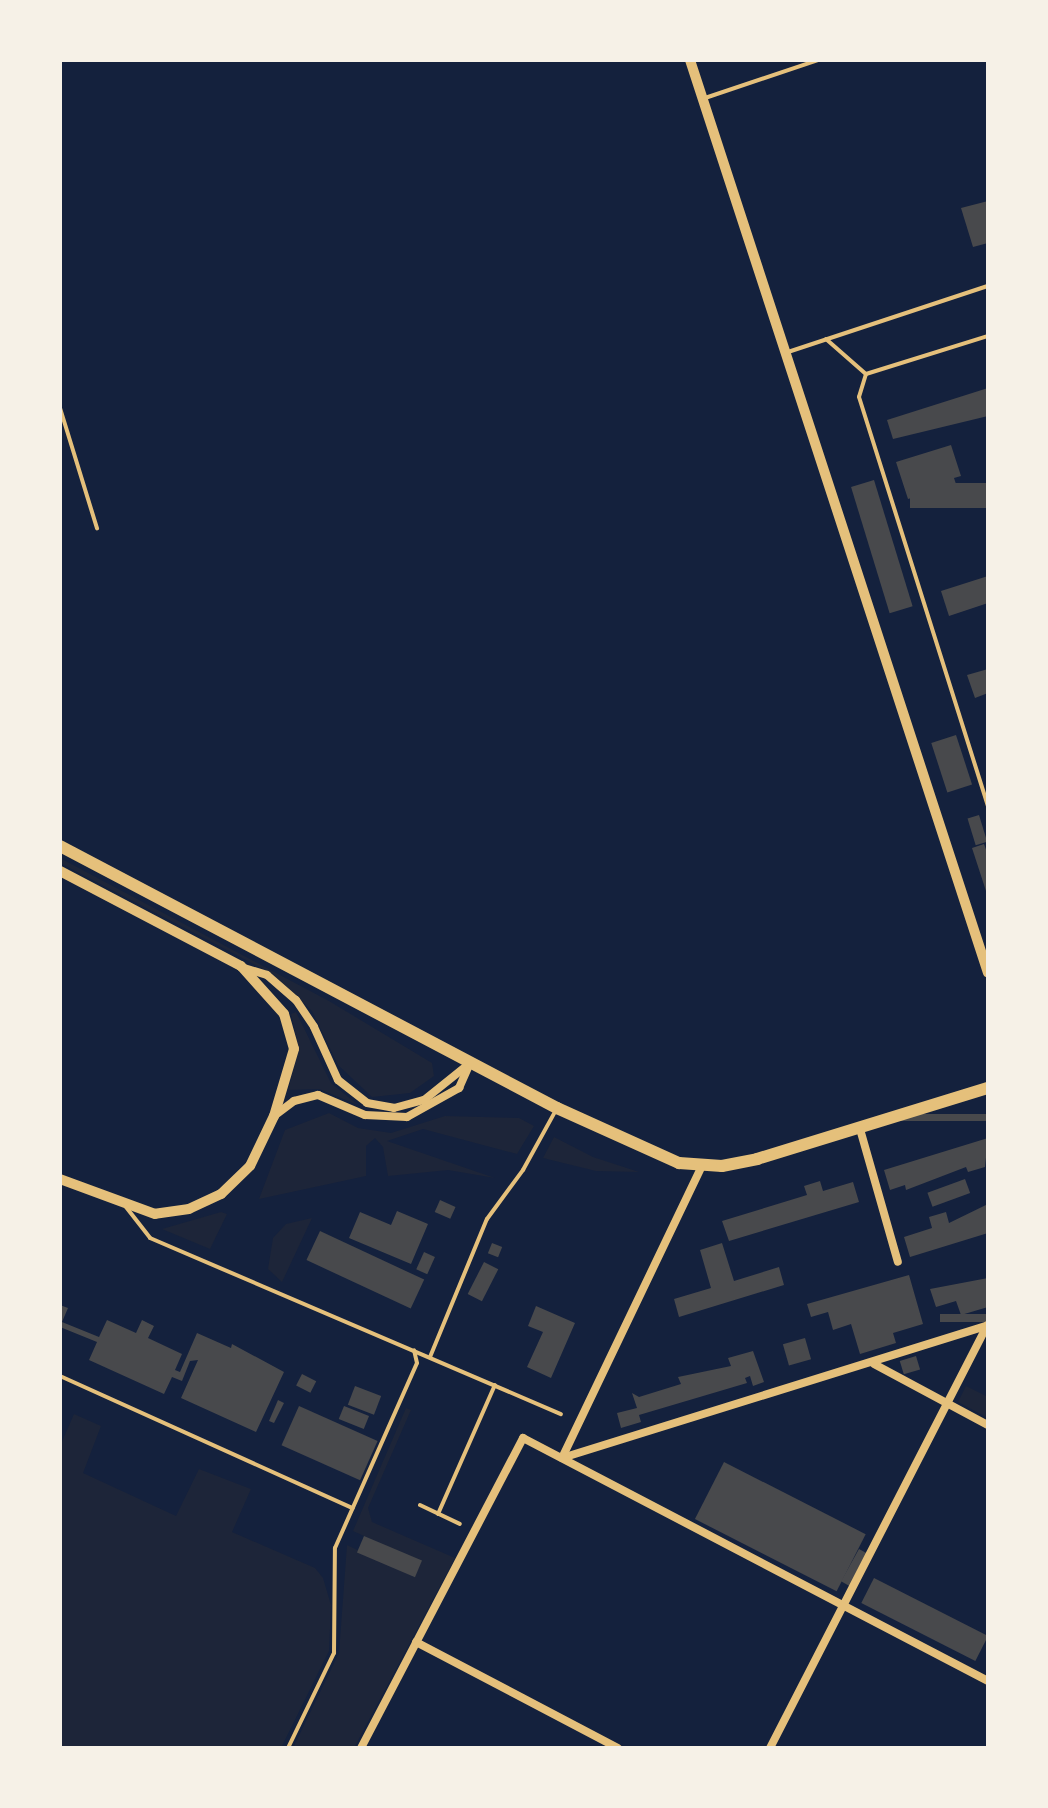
<!DOCTYPE html>
<style>
body{margin:0}
#map{position:relative;width:1048px;height:1808px;overflow:hidden;background:#14213d;font-family:"Work Sans",sans-serif}
div>[style]{position:absolute}
[style*='--x']{left:calc(var(--x)*1px);top:calc(var(--y)*1px);width:calc(var(--w)*1px);rotate:calc(var(--a)*1deg)}
.green>*{inset:0;background:#1d2539}
.building>*{inset:0;background:#48494c;transform-origin:0 0}
.service>*{height:4px;margin:-2px;padding:0 2px;transform-origin:2px;border-radius:2px;background:#e5c07b}
.minor>*{height:8px;margin:-4px;padding:0 4px;transform-origin:4px;border-radius:4px;background:#e5c07b}
.tertiary>*{height:10px;margin:-5px;padding:0 5px;transform-origin:5px;border-radius:5px;background:#e5c07b}
.primary>*{height:12px;margin:-6px;padding:0 6px;transform-origin:6px;border-radius:6px;background:#e5c07b}
span{translate:-50% -50%;white-space:nowrap;text-align:center;line-height:1.15;-webkit-text-stroke:6px #f6f1e7;paint-order:stroke}
.frame{position:absolute;inset:0;border:62px solid #f6f1e7;pointer-events:none}
</style>
<div id="map">
<div class="green">
<div style="clip-path:polygon(60px 858px,329px 1001px,432px 1063px,434px 1076px,410px 1093px,372px 1097px,338px 1065px,312px 1011px,271px 973px,60px 863px)"></div>
<div style="clip-path:polygon(296px 1012px,331px 1083px,358px 1105px,319px 1089px,288px 1090px,299px 1049px,291px 1014px)"></div>
<div style="clip-path:polygon(329px 1113px,358px 1128px,391px 1133px,445px 1116px,519px 1118px,534px 1126px,517px 1154px,423px 1129px,387px 1141px,495px 1178px,448px 1170px,388px 1176px,383px 1147px,375px 1138px,366px 1146px,366px 1176px,259px 1199px,285px 1130px)"></div>
<div style="clip-path:polygon(554px 1137px,593px 1157px,639px 1172px,596px 1171px,543px 1158px)"></div>
<div style="clip-path:polygon(221px 1212px,227px 1214px,210px 1249px,162px 1229px)"></div>
<div style="clip-path:polygon(312px 1218px,282px 1282px,268px 1269px,273px 1238px,286px 1224px)"></div>
<div style="clip-path:polygon(966px 1386px,988px 1397px,988px 1418px,958px 1402px)"></div>
<div style="clip-path:polygon(406px 1408px,411px 1410px,368px 1508px,372px 1522px,455px 1558px,354px 1748px,293px 1748px,339px 1653px,347px 1545px,414px 1577px,421px 1562px,353px 1531px)"></div>
<div style="clip-path:polygon(74px 1414px,101px 1426px,83px 1473px,176px 1516px,199px 1469px,243px 1486px,251px 1489px,232px 1532px,315px 1568px,323px 1578px,331px 1605px,329px 1651px,281px 1748px,60px 1748px,60px 1446px)"></div>
</div>
<div class="building">
<div style="clip-path:polygon(988px 201px,988px 243px,973px 247px,961px 208px)"></div>
<div style="clip-path:polygon(988px 388px,988px 416px,893px 439px,887px 420px)"></div>
<div style="clip-path:polygon(951px 445px,961px 476px,954px 478px,956px 484px,908px 499px,896px 462px)"></div>
<div style="left:874px;top:480px;width:132px;height:24px;rotate:73deg"></div>
<div style="left:988px;top:483px;width:25px;height:78px;rotate:90deg"></div>
<div style="clip-path:polygon(988px 576px,988px 603px,949px 616px,941px 591px)"></div>
<div style="clip-path:polygon(988px 669px,988px 693px,975px 698px,967px 675px)"></div>
<div style="left:956px;top:735px;width:52px;height:26px;rotate:72deg"></div>
<div style="left:979px;top:815px;width:28px;height:12px;rotate:73deg"></div>
<div style="clip-path:polygon(984px 844px,988px 855px,987px 894px,972px 848px)"></div>
<div style="left:988px;top:1114px;width:7px;height:99px;rotate:90deg"></div>
<div style="clip-path:polygon(988px 1138px,985px 1167px,968px 1172px,966px 1167px,906px 1190px,905px 1185px,890px 1190px,884px 1170px)"></div>
<div style="left:965px;top:1179px;width:15px;height:40px;rotate:70deg"></div>
<div style="clip-path:polygon(820px 1181px,823px 1191px,853px 1182px,859px 1202px,729px 1241px,722px 1221px,807px 1195px,804px 1186px)"></div>
<div style="left:440px;top:1200px;width:17px;height:13px;rotate:24deg"></div>
<div style="clip-path:polygon(988px 1204px,988px 1233px,910px 1257px,904px 1237px,932px 1228px,929px 1217px,946px 1212px,949px 1223px)"></div>
<div style="clip-path:polygon(397px 1211px,428px 1224px,411px 1264px,349px 1238px,360px 1212px,391px 1225px)"></div>
<div style="left:320px;top:1231px;width:115px;height:32px;rotate:25deg"></div>
<div style="left:492px;top:1243px;width:11px;height:11px;rotate:22deg"></div>
<div style="clip-path:polygon(722px 1243px,734px 1281px,779px 1267px,784px 1285px,679px 1317px,674px 1299px,711px 1288px,700px 1250px)"></div>
<div style="left:424px;top:1252px;width:12px;height:19px;rotate:24deg"></div>
<div style="left:484px;top:1262px;width:16px;height:36px;rotate:27deg"></div>
<div style="clip-path:polygon(909px 1275px,923px 1324px,893px 1333px,896px 1343px,860px 1354px,851px 1324px,833px 1330px,828px 1312px,811px 1317px,807px 1304px)"></div>
<div style="clip-path:polygon(988px 1278px,988px 1307px,961px 1315px,956px 1301px,936px 1307px,930px 1289px)"></div>
<div style="clip-path:polygon(60px 1305px,68px 1308px,62px 1322px,99px 1337px,107px 1320px,136px 1333px,142px 1320px,154px 1326px,148px 1338px,182px 1354px,175px 1370px,180px 1372px,197px 1333px,231px 1348px,232px 1344px,284px 1372px,256px 1432px,181px 1398px,198px 1360px,190px 1361px,182px 1381px,172px 1377px,164px 1394px,89px 1360px,97px 1342px,60px 1327px)"></div>
<div style="clip-path:polygon(536px 1306px,575px 1323px,551px 1378px,527px 1367px,543px 1332px,528px 1326px)"></div>
<div style="left:988px;top:1314px;width:8px;height:48px;rotate:90deg"></div>
<div style="left:805px;top:1338px;width:22px;height:23px;rotate:74deg"></div>
<div style="clip-path:polygon(753px 1351px,764px 1382px,753px 1386px,750px 1376px,745px 1378px,747px 1383px,639px 1415px,641px 1422px,621px 1428px,617px 1413px,637px 1408px,632px 1393px,639px 1397px,681px 1384px,678px 1377px,731px 1366px,728px 1358px)"></div>
<div style="left:916px;top:1356px;width:14px;height:17px;rotate:73deg"></div>
<div style="left:302px;top:1374px;width:16px;height:13px;rotate:27deg"></div>
<div style="left:355px;top:1386px;width:28px;height:20px;rotate:21deg"></div>
<div style="clip-path:polygon(278px 1400px,284px 1403px,274px 1423px,269px 1421px)"></div>
<div style="left:299px;top:1406px;width:86px;height:43px;rotate:24deg"></div>
<div style="left:344px;top:1406px;width:27px;height:14px;rotate:22deg"></div>
<div style="left:724px;top:1462px;width:159px;height:64px;rotate:27deg"></div>
<div style="left:364px;top:1536px;width:63px;height:18px;rotate:23deg"></div>
<div style="left:859px;top:1549px;width:10px;height:37px;rotate:29deg"></div>
<div style="left:874px;top:1578px;width:128px;height:28px;rotate:27deg"></div>
</div>
<div class="service">
<div style="--x:705;--y:98;--w:119;--a:-18.6"></div>
<div style="--x:826;--y:339;--w:53;--a:41.2"></div>
<div style="--x:866;--y:374;--w:128;--a:-17.3"></div>
<div style="--x:788;--y:352;--w:211;--a:-18.3"></div>
<div style="--x:866;--y:374;--w:24;--a:107"></div>
<div style="--x:859;--y:397;--w:430;--a:72.5"></div>
<div style="--x:60;--y:408;--w:126;--a:72.9"></div>
<div style="--x:126;--y:1207;--w:39;--a:52"></div>
<div style="--x:150;--y:1238;--w:447;--a:23.2"></div>
<div style="--x:430;--y:1357;--w:149;--a:-67.6"></div>
<div style="--x:487;--y:1219;--w:61;--a:-53.7"></div>
<div style="--x:523;--y:1170;--w:68;--a:-61.2"></div>
<div style="--x:60;--y:1376;--w:321;--a:24.3"></div>
<div style="--x:420;--y:1505;--w:44;--a:25.4"></div>
<div style="--x:438;--y:1514;--w:141;--a:-66.2"></div>
<div style="--x:288;--y:1748;--w:106;--a:-64.2"></div>
<div style="--x:334;--y:1653;--w:105;--a:-89.5"></div>
<div style="--x:335;--y:1548;--w:202;--a:-66.1"></div>
<div style="--x:417;--y:1363;--w:13;--a:-103"></div>
</div>
<div class="minor">
<div style="--x:241;--y:967;--w:27;--a:17"></div>
<div style="--x:267;--y:975;--w:38;--a:41"></div>
<div style="--x:296;--y:1000;--w:32;--a:56"></div>
<div style="--x:314;--y:1027;--w:58;--a:65.6"></div>
<div style="--x:338;--y:1080;--w:37;--a:38"></div>
<div style="--x:367;--y:1103;--w:27;--a:10"></div>
<div style="--x:394;--y:1108;--w:31;--a:-15"></div>
<div style="--x:424;--y:1100;--w:59;--a:-38.8"></div>
<div style="--x:274;--y:1116;--w:25;--a:-37"></div>
<div style="--x:294;--y:1101;--w:25;--a:-14"></div>
<div style="--x:318;--y:1095;--w:51;--a:23.1"></div>
<div style="--x:365;--y:1115;--w:42;--a:2.7"></div>
<div style="--x:407;--y:1117;--w:60;--a:-29.1"></div>
<div style="--x:459;--y:1088;--w:22;--a:-66"></div>
<div style="--x:860;--y:1129;--w:138;--a:74.1"></div>
<div style="--x:874;--y:1364;--w:129;--a:28.2"></div>
<div style="--x:562;--y:1458;--w:446;--a:-17.3"></div>
<div style="--x:562;--y:1458;--w:324;--a:-64.4"></div>
<div style="--x:416;--y:1642;--w:228;--a:27.7"></div>
<div style="--x:361;--y:1748;--w:350;--a:-62.4"></div>
<div style="--x:523;--y:1438;--w:525;--a:27.59"></div>
<div style="--x:770;--y:1748;--w:475;--a:-62.8"></div>
</div>
<div class="tertiary">
<div style="--x:690;--y:60;--w:960;--a:71.92"></div>
<div style="--x:60;--y:871;--w:204;--a:27.7"></div>
<div style="--x:241;--y:966;--w:64;--a:48.1"></div>
<div style="--x:284;--y:1014;--w:36;--a:74"></div>
<div style="--x:294;--y:1049;--w:70;--a:106.6"></div>
<div style="--x:274;--y:1116;--w:55;--a:115.6"></div>
<div style="--x:250;--y:1166;--w:40;--a:136"></div>
<div style="--x:221;--y:1194;--w:35;--a:155"></div>
<div style="--x:189;--y:1209;--w:34;--a:172"></div>
<div style="--x:155;--y:1214;--w:101;--a:-159.8"></div>
</div>
<div class="primary">
<div style="--x:60;--y:846;--w:562;--a:27.8"></div>
<div style="--x:557;--y:1108;--w:134;--a:24.3"></div>
<div style="--x:679;--y:1163;--w:43;--a:4"></div>
<div style="--x:722;--y:1166;--w:36;--a:-11"></div>
<div style="--x:757;--y:1159;--w:242;--a:-17.1"></div>
</div>
<div class="frame"></div>
</div>
